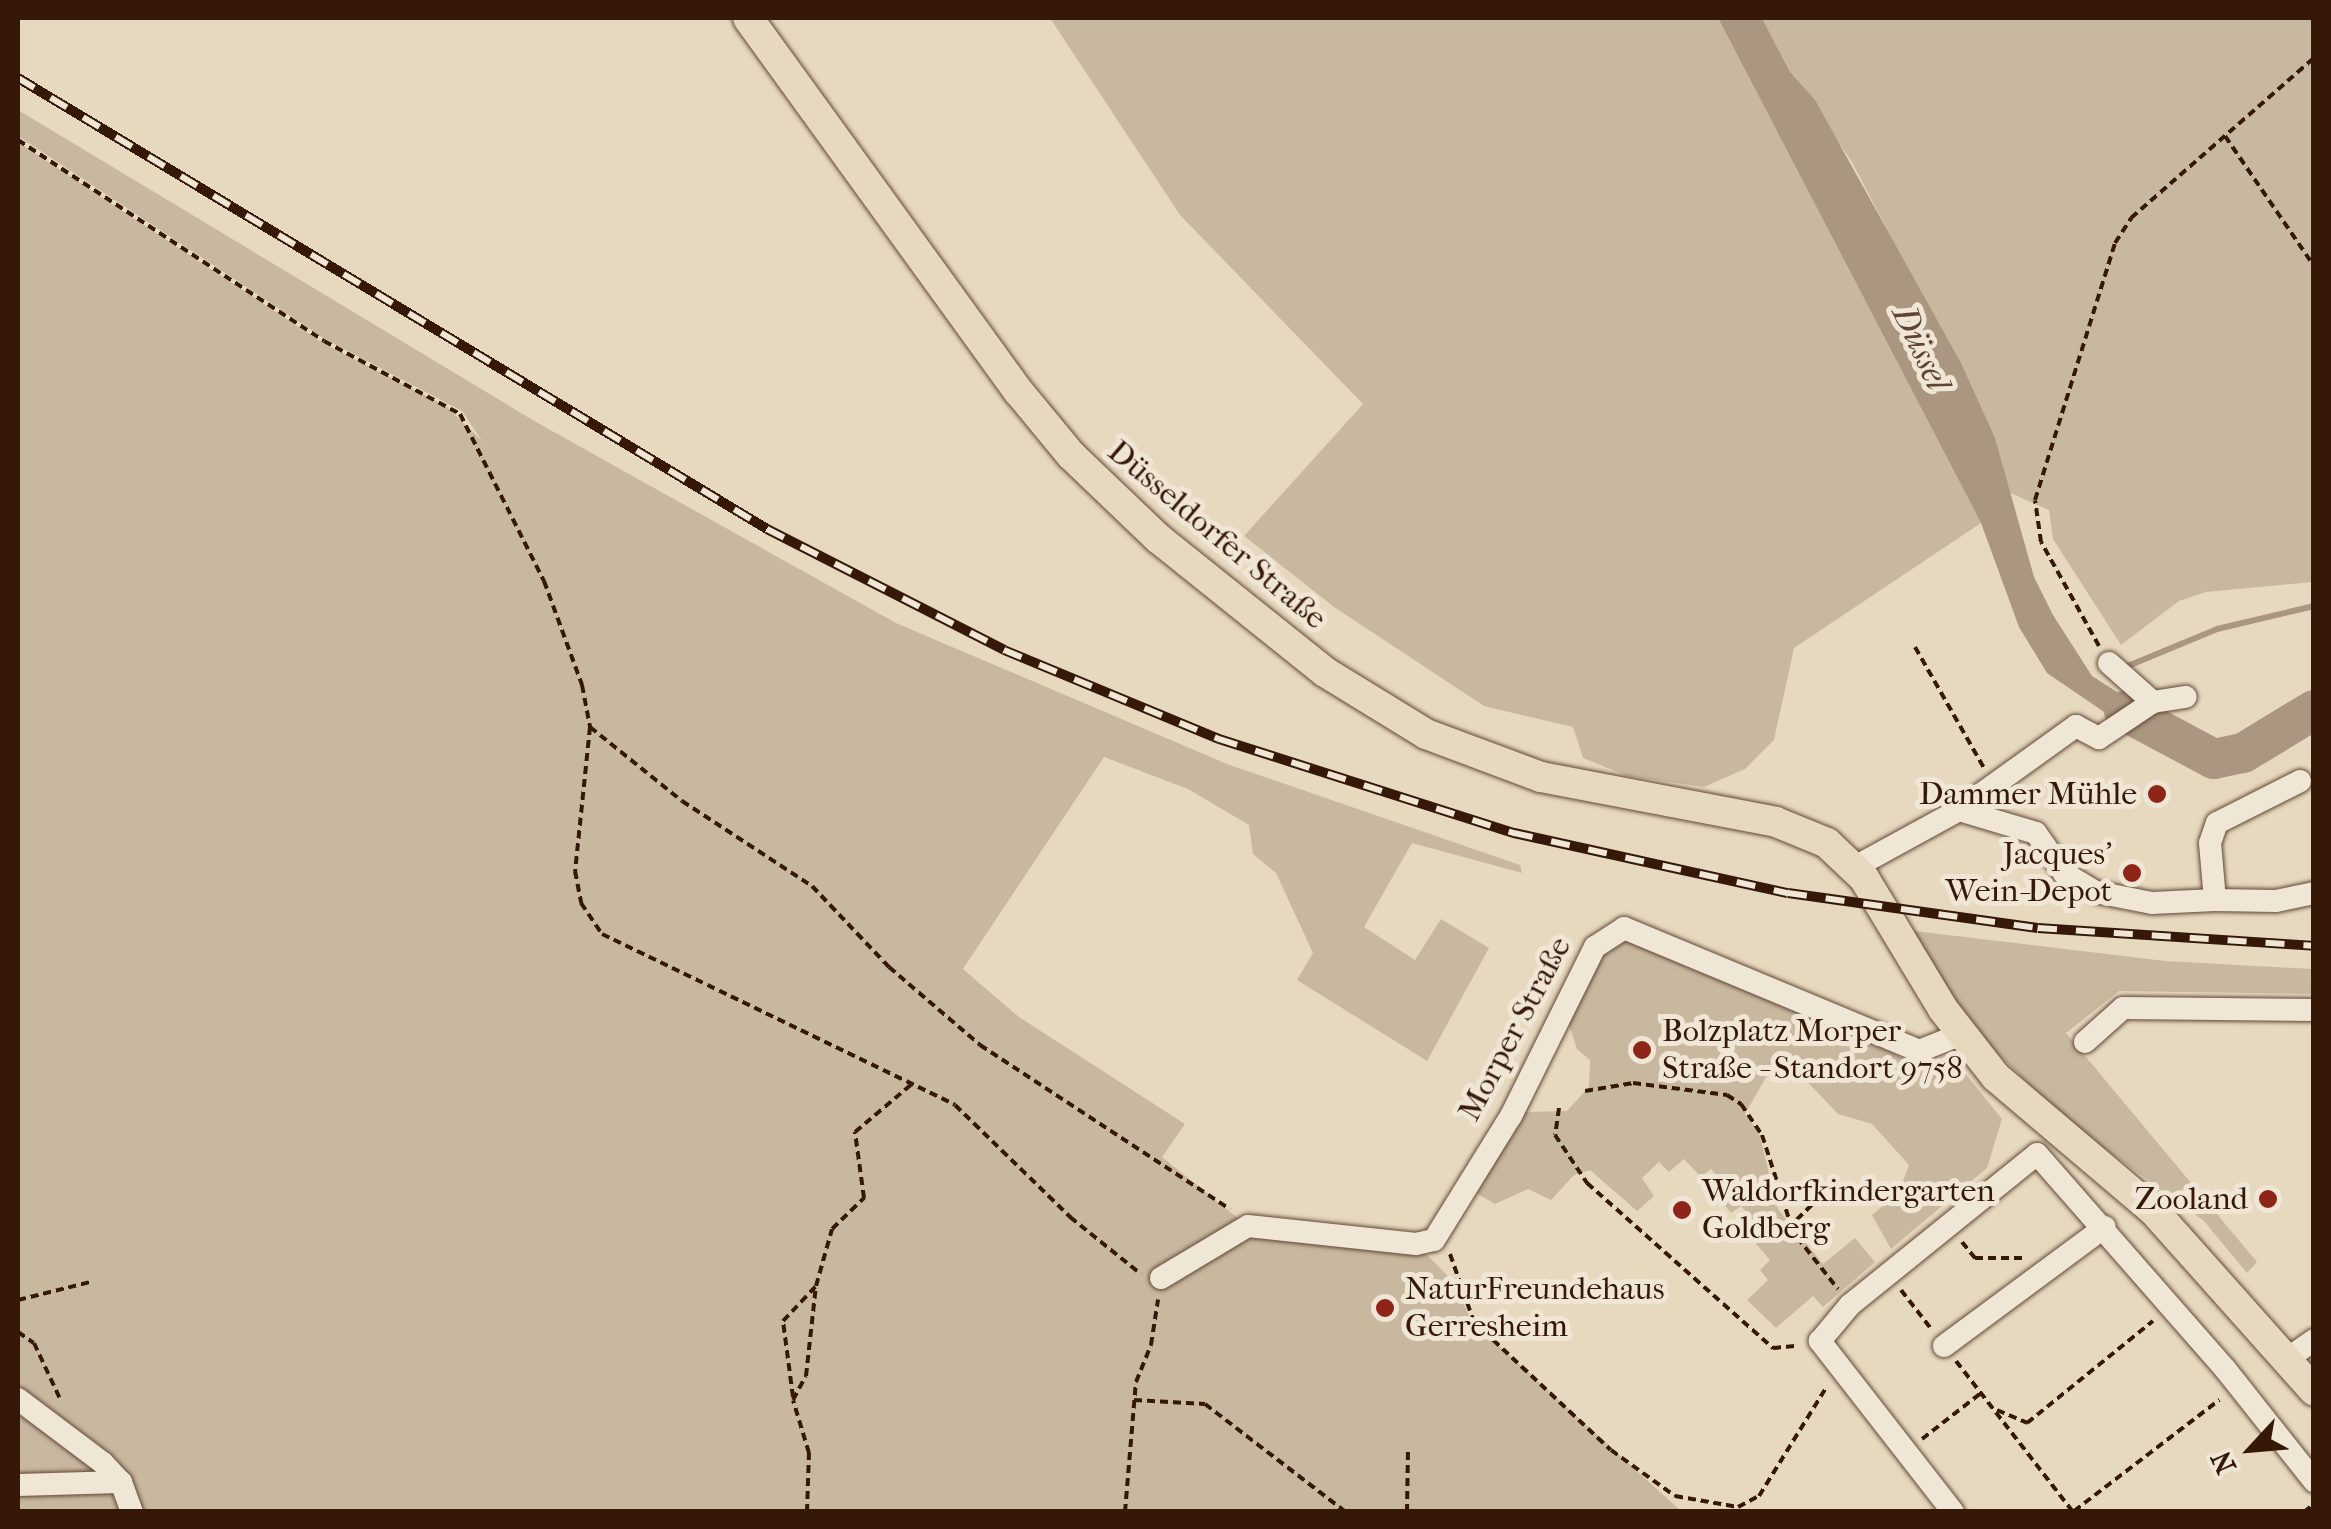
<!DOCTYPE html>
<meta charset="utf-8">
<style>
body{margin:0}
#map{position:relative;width:2331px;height:1529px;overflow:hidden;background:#e7d9bf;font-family:"IM FELL French Canon",serif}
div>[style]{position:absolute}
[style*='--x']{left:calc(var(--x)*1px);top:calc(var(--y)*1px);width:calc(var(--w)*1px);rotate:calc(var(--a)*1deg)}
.green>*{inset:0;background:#c9b8a0}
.water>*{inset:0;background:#ab9781}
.stream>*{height:6px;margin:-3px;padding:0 3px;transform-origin:3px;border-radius:3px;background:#ab9781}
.river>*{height:40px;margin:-20px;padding:0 20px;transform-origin:20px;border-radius:20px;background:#ab9781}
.path>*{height:4px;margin-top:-2px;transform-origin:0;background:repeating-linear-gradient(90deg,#361809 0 8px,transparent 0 13px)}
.roads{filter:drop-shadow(0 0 2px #624836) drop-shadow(0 0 2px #624836)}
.minor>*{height:22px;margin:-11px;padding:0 11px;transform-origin:11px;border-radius:11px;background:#efe6d5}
.major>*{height:30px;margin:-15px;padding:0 15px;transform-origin:15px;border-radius:15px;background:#e7d9bf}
.rail>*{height:10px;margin-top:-5px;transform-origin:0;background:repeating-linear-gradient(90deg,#efe6d5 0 19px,#361809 0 38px);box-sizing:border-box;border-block:2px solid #361809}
.dots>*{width:28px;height:28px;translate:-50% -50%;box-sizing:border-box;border:5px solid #efe6d5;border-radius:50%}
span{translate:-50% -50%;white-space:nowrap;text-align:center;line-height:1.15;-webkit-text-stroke:10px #efe6d5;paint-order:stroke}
.street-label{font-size:32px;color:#361809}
.poi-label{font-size:32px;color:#361809}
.right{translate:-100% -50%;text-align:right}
.left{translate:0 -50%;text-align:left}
.water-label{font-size:35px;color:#5f4433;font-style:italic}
.frame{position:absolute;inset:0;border:20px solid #361809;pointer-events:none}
.north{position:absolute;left:2201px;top:1399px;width:100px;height:100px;-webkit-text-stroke:8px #efe6d5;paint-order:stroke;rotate:244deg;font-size:28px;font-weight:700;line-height:40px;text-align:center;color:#361809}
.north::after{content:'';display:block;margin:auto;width:35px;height:45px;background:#361809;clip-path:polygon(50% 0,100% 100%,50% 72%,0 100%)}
</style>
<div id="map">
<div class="green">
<div style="clip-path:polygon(1050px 18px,1718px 18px,1981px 523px,1794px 648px,1774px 740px,1745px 769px,1704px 787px,1627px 776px,1583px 758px,1573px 727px,1484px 706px,1334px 607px,1244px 536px,1363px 404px,1180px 215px)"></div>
<div style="clip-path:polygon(1762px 18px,2313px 18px,2313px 582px,2206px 592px,2179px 601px,2121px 645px,2053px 539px,2049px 510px,2008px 492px,1995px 438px,1852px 162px,1790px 72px)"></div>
<div style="clip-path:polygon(18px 110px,536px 422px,896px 623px,1227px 764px,1520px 865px,1522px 873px,1412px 843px,1364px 927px,1415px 960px,1441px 919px,1489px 948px,1427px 1061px,1297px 980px,1313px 953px,1276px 873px,1253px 854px,1249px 825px,1188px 789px,1104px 757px,963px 969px,1019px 1017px,1185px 1124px,1162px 1157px,1249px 1227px,1418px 1246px,1454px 1282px,1471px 1320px,1681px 1511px,18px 1511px,18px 142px,323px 343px,446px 406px,482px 441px,462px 411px,325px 339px,18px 136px)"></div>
<div style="clip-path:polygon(1914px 931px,2165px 961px,2313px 969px,2313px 994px,2119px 991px,2066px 1033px,2257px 1262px,2247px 1273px,2204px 1221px,2066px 1120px,1966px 1023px,1912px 944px)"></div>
<div style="clip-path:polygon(1632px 939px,1781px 998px,1912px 1063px,1964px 1072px,2002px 1119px,1987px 1168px,1891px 1249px,1872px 1215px,1899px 1192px,1909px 1165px,1872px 1124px,1838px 1114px,1780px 1053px,1745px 1114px,1759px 1133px,1778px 1209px,1823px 1264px,1855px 1238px,1875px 1262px,1823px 1307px,1813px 1296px,1776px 1328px,1747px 1300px,1768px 1280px,1760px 1270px,1770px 1260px,1747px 1233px,1756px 1224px,1741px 1206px,1731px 1213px,1717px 1196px,1727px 1187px,1711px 1169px,1701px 1177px,1684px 1159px,1669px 1172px,1659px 1162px,1642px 1178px,1654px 1196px,1637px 1211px,1590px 1170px,1574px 1175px,1551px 1200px,1528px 1189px,1495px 1204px,1476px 1193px,1525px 1112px,1567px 1111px,1589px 1087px,1590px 1060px,1577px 1049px,1568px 1022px,1607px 947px)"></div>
</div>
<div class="water">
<div style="clip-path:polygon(1718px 18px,1762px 18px,1790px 72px,1815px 100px,1961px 363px,1995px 438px,2034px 577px,2053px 615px,2092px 676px,2142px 708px,2171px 738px,2154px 741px,2135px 733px,2047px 673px,2019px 627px,1981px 523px)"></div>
</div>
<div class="stream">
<div style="--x:2123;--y:668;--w:102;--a:-22.5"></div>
<div style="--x:2217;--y:629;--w:100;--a:-13.3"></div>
</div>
<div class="river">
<div style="--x:2124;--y:711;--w:102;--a:28.1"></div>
<div style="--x:2214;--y:759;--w:30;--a:-12"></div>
<div style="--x:2243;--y:753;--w:83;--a:-31.2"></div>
</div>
<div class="path">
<div style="--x:2225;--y:136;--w:158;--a:55.6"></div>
<div style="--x:18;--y:140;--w:366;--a:33.3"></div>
<div style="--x:324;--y:341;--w:154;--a:28.2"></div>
<div style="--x:460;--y:414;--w:187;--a:63.3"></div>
<div style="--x:544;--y:581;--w:111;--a:69.9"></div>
<div style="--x:582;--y:685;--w:43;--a:79.2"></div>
<div style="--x:590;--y:727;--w:145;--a:95.9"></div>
<div style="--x:575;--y:871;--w:33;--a:79"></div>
<div style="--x:581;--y:903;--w:37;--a:56"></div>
<div style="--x:602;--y:934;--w:392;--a:25.8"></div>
<div style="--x:955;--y:1105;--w:161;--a:44.2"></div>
<div style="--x:1070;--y:1217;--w:91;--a:38.8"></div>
<div style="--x:2099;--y:646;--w:119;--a:-119.1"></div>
<div style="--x:2041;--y:542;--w:42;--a:-98.1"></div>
<div style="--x:2035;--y:500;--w:269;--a:-72.7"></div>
<div style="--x:2115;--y:243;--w:30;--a:-57"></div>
<div style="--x:2131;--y:218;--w:243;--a:-41.2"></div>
<div style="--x:1915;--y:647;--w:139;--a:60.3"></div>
<div style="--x:590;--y:727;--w:118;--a:38.8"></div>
<div style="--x:682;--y:801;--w:155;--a:33.2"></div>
<div style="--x:812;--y:886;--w:112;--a:46.5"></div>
<div style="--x:889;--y:967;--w:120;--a:40.6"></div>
<div style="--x:980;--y:1045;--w:299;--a:33.3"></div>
<div style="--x:1585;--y:1091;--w:49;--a:-9.5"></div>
<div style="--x:1633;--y:1083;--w:95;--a:7.3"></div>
<div style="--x:1727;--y:1095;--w:17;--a:33"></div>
<div style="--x:1741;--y:1104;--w:37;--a:56"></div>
<div style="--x:1762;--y:1135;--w:91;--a:72.2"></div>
<div style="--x:1559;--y:1108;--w:27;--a:98"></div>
<div style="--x:1555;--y:1135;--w:58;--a:56.3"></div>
<div style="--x:1587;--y:1183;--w:249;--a:41.6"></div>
<div style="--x:1773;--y:1348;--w:25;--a:-5"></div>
<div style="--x:1826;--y:1202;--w:8;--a:-130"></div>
<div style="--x:1821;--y:1196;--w:45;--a:135.9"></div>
<div style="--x:1789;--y:1227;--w:79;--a:51.7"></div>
<div style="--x:1962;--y:1242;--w:21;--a:51"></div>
<div style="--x:1975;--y:1258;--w:50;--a:0"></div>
<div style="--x:1450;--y:1254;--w:72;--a:70.6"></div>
<div style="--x:1474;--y:1322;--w:187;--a:43.1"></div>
<div style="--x:1611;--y:1450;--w:79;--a:35.7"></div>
<div style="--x:1675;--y:1496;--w:64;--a:9.9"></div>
<div style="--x:1738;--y:1507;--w:24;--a:-28"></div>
<div style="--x:1759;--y:1496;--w:127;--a:-58.2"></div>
<div style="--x:1901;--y:1290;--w:51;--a:52.2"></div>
<div style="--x:18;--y:1300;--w:78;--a:-14"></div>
<div style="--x:18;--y:1332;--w:19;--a:35"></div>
<div style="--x:34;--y:1343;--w:64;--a:65"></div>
<div style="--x:1956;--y:1361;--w:191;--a:52.2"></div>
<div style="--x:793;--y:1397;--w:77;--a:-97.5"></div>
<div style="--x:783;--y:1321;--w:48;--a:-46.7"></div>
<div style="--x:1134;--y:1400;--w:71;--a:3.2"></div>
<div style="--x:1205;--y:1404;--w:178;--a:37.5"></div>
<div style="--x:1997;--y:1410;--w:33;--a:23"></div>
<div style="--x:2027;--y:1423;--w:162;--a:-39"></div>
<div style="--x:1922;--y:1439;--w:75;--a:-37.9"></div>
<div style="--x:2074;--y:1511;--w:183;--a:-37.4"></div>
<div style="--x:807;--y:1512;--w:59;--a:-88.1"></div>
<div style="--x:809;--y:1453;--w:55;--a:-106.8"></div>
<div style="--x:793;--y:1400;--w:27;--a:-62"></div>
<div style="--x:806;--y:1376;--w:91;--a:-83.7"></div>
<div style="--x:816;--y:1286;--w:59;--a:-74.3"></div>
<div style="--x:832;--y:1229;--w:45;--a:-44.1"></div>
<div style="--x:864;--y:1198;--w:67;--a:-97.8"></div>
<div style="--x:855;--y:1132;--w:76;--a:-40.2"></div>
<div style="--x:1125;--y:1512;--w:130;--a:-85.2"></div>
<div style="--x:1136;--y:1382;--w:40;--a:-68"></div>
<div style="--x:1151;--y:1345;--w:46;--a:-81.2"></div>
<div style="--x:1407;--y:1512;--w:65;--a:-89.1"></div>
<div style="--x:2304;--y:1512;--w:13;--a:-39"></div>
</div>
<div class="roads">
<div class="minor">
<div style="--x:2109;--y:663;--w:59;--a:41.6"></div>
<div style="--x:1959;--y:810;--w:80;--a:16.6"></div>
<div style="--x:2036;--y:833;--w:49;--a:55"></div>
<div style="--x:2064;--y:873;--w:37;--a:31"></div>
<div style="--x:2096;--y:892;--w:57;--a:11.1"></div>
<div style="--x:2152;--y:903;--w:63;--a:-2.7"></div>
<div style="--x:2215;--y:900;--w:57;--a:-95"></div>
<div style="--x:2210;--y:843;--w:21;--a:-71"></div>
<div style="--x:2217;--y:823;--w:93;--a:-26.8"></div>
<div style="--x:1855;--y:867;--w:119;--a:-28.7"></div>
<div style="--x:1959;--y:810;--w:144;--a:-35.7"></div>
<div style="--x:2076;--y:726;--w:26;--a:28"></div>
<div style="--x:2099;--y:738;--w:65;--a:-33.7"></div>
<div style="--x:2153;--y:702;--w:33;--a:-9"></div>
<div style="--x:2215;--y:900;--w:61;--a:0.9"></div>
<div style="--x:2276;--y:901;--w:39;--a:-12"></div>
<div style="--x:2085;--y:1042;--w:51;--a:-41.8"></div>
<div style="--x:2123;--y:1008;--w:191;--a:0.6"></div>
<div style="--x:1161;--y:1278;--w:101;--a:-30.9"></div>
<div style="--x:1248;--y:1226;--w:169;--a:6.1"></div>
<div style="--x:1416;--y:1244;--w:18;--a:-13"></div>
<div style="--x:1434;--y:1240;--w:146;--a:-58.2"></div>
<div style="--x:1511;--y:1116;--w:189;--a:-63.6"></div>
<div style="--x:1595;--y:947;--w:35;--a:-33"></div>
<div style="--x:1624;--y:928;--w:320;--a:22.6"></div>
<div style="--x:1919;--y:1051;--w:46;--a:-21.6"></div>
<div style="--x:1944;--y:1346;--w:200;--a:-36.5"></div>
<div style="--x:2287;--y:1359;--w:33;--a:-35"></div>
<div style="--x:18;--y:1399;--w:106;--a:37"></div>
<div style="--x:103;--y:1463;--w:26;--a:47"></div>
<div style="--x:121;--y:1482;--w:32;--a:70"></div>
<div style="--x:18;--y:1485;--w:103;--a:-1.7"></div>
<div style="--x:1953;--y:1512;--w:217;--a:-127.9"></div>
<div style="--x:1820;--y:1341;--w:47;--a:-50.2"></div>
<div style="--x:1850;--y:1305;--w:240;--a:-38.9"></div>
<div style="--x:2037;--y:1154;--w:287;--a:48.8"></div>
<div style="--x:2226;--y:1370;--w:142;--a:51.6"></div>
</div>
<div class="major">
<div style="--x:748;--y:18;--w:462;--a:54.1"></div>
<div style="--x:1019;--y:392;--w:82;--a:50.5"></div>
<div style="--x:1071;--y:455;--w:122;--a:43.7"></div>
<div style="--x:1159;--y:539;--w:213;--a:38.7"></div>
<div style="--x:1325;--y:672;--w:119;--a:31.5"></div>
<div style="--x:1426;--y:734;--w:123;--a:20.5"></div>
<div style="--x:1541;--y:777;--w:239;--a:10.8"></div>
<div style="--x:1776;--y:822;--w:55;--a:22.4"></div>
<div style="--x:1827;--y:843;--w:51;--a:43.4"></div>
<div style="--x:1864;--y:878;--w:153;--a:58.9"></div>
<div style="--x:1943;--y:1009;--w:86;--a:52.1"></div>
<div style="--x:1996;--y:1077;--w:206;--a:40.3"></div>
<div style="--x:2153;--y:1210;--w:242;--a:48.3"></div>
</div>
</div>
<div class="rail">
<div style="--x:18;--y:78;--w:874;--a:31.05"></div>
<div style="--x:767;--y:529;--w:266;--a:27"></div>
<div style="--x:1004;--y:650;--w:233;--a:22.5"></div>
<div style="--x:1219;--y:739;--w:310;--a:17.7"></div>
<div style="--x:1514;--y:833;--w:280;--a:12.4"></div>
<div style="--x:1788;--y:893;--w:252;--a:8"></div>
<div style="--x:2038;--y:928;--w:277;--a:3.7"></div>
</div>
<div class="dots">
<div style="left:2157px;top:794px;background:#8f2418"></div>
<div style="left:2132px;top:873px;background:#8f2418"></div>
<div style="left:1642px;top:1050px;background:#8f2418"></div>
<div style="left:2268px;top:1199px;background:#8f2418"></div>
<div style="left:1682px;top:1210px;background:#8f2418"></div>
<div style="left:1385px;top:1308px;background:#8f2418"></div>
</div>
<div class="street-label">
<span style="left:1217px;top:535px;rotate:40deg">Düsseldorfer Straße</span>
<span style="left:1515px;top:1029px;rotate:-62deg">Morper Straße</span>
</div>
<div class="poi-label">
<span class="right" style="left:2137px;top:794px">Dammer Mühle</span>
<span class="right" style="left:2112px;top:873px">Jacques’<br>Wein-Depot</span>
<span class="left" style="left:1662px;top:1050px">Bolzplatz Morper<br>Straße - Standort 9758</span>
<span class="left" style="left:1702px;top:1210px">Waldorfkindergarten<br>Goldberg</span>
<span class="right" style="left:2248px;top:1199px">Zooland</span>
<span class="left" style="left:1405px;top:1308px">NaturFreundehaus<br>Gerresheim</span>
</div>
<div class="water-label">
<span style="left:1921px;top:348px;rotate:65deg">Düssel</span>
</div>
<div class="frame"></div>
<div class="north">N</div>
</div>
